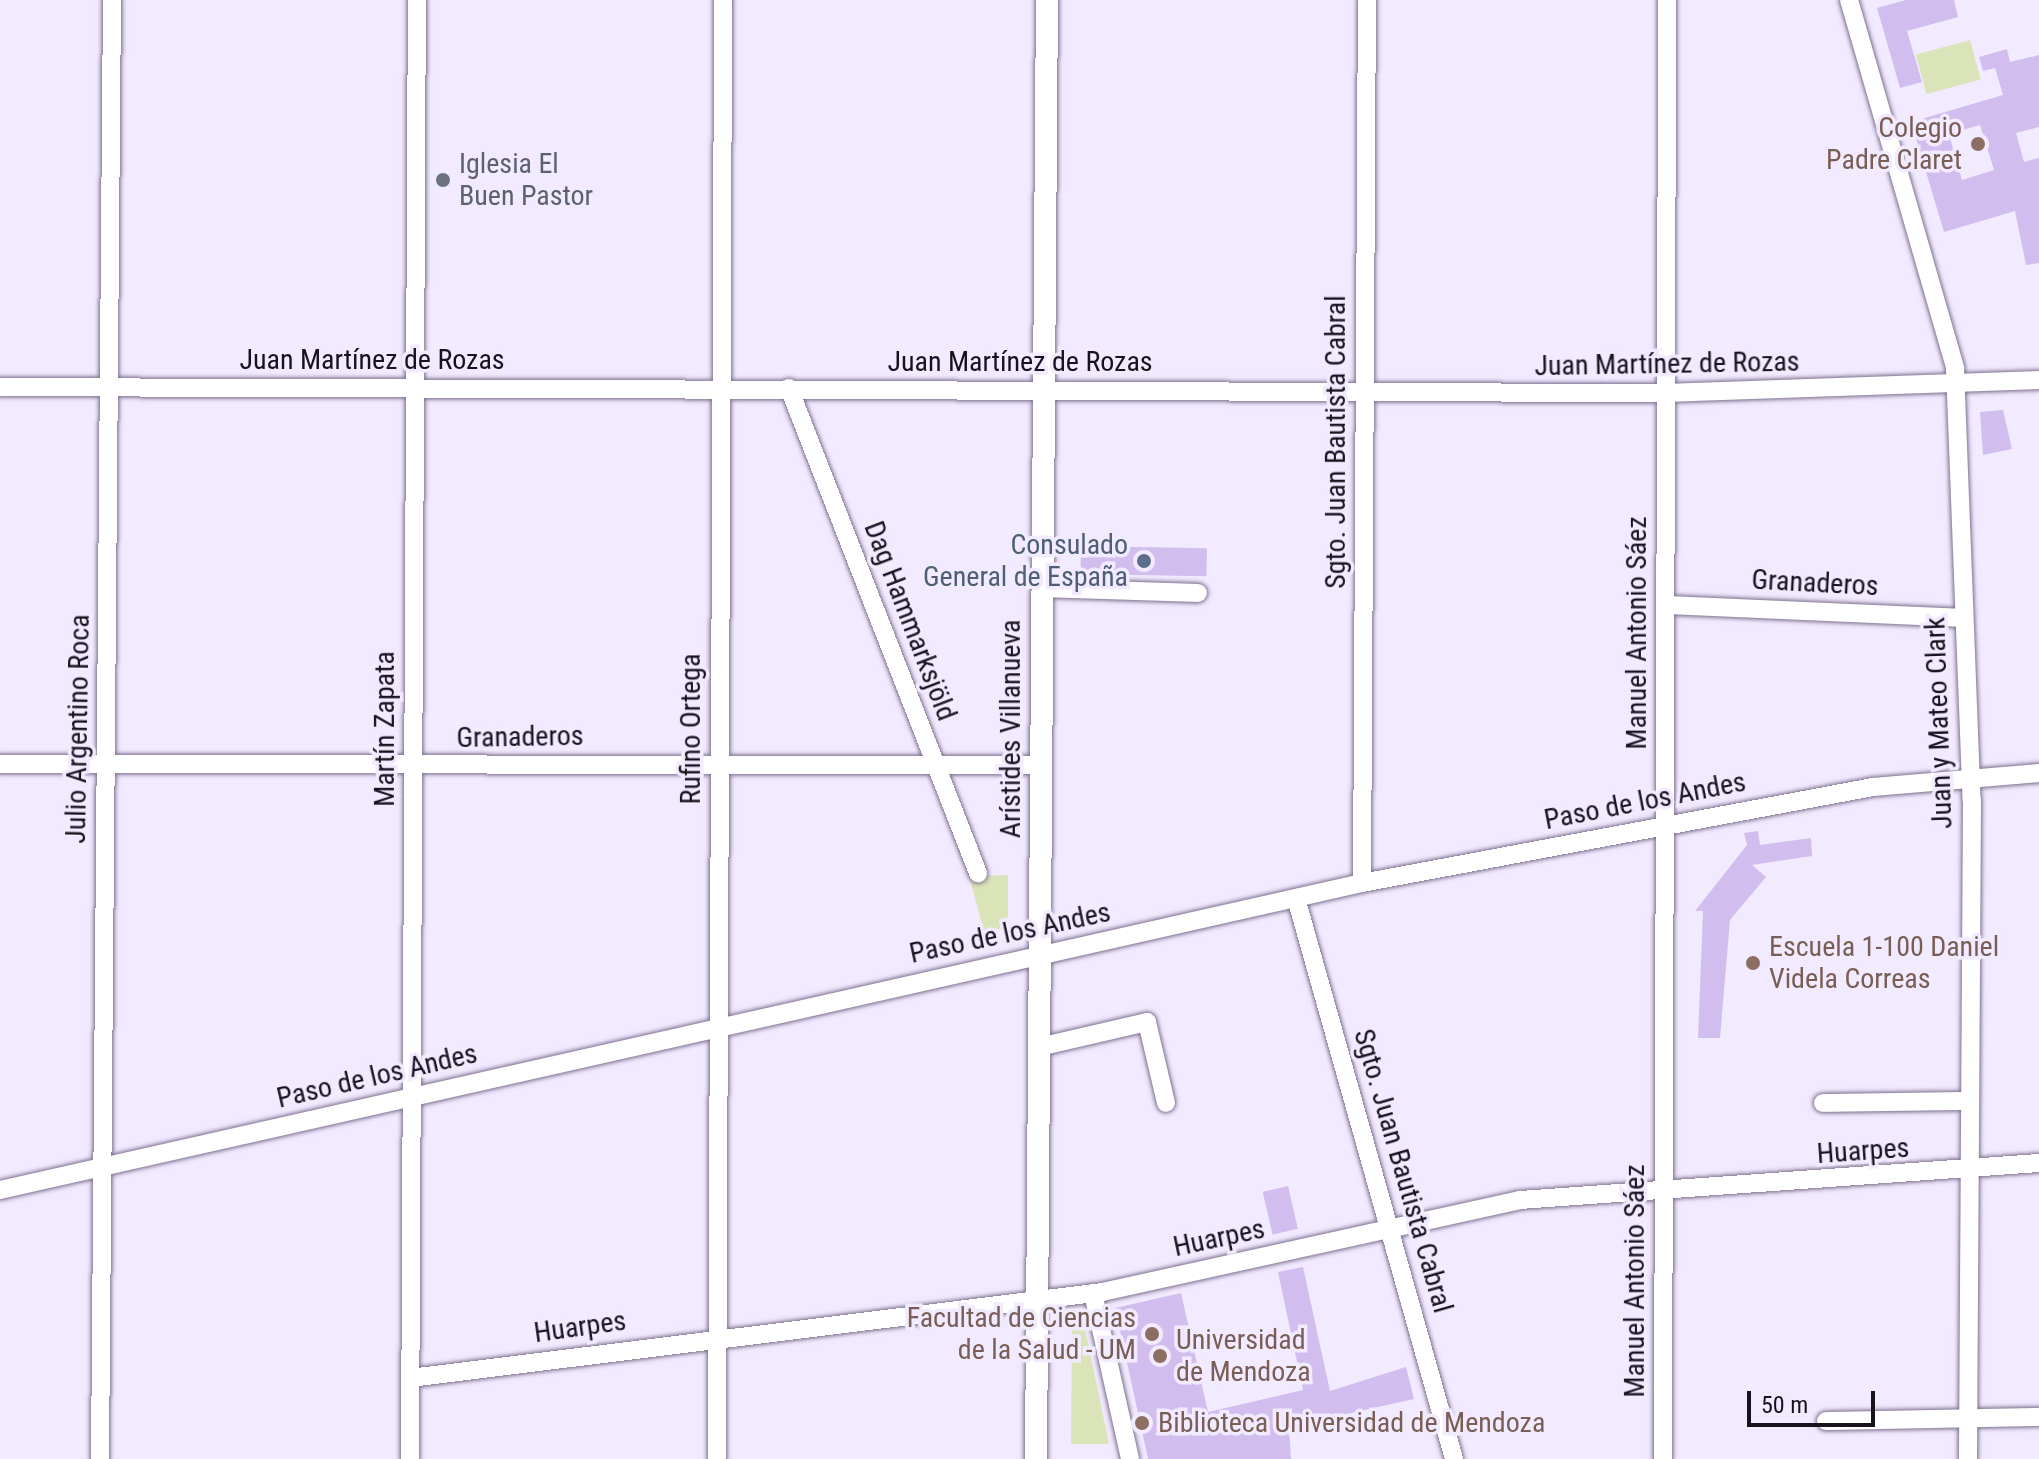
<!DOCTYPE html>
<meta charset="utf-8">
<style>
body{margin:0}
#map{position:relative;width:2039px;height:1459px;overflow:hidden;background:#f2eaff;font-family:"Roboto Condensed",sans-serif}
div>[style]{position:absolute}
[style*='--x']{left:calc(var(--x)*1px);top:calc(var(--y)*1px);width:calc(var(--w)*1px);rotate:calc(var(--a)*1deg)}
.green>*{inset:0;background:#dbe4b8;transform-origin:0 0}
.building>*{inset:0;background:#d2beee;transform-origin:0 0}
.roads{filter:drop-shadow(0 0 2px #7e7190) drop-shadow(0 0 2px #7e7190)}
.minor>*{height:18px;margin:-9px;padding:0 9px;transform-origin:9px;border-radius:9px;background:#fff}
.major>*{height:22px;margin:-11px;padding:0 11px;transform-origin:11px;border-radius:11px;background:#fff}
.dots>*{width:22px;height:22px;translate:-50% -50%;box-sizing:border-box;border:4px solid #f2eaff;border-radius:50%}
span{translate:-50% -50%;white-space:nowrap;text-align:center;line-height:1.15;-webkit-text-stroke:7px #f2eaff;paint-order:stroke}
.education-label{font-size:28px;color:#785e54}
.right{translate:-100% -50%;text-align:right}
.left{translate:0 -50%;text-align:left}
.worship-label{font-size:28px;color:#5b616d}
.street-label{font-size:28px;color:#17121d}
.service-label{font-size:28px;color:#4e5e75}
.scale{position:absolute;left:1747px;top:1391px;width:128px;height:36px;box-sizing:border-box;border:4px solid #17121d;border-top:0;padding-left:10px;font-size:24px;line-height:28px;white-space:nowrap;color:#17121d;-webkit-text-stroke:6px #f2eaff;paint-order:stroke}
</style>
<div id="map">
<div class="green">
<div style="left:1970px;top:40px;width:41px;height:56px;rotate:75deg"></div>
<div style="clip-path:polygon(1008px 875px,1008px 927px,984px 932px,969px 876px)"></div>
<div style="clip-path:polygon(1084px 1324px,1109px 1444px,1071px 1444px,1072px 1326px)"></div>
</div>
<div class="building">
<div style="clip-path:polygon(1906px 0,1954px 0,1958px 17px,1907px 31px,1922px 82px,1900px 88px,1877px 8px)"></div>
<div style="clip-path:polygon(evenodd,2007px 49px,2010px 62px,2039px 55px,2039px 127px,2016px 133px,2024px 162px,2039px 158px,2039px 263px,2026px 265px,2015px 211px,1944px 232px,1911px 122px,2003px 95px,1995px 68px,1983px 71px,1979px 57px,2007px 49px,1980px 125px,1994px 170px,1962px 180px,1949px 134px,1980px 125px)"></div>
<div style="clip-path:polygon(2003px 410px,2012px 449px,1983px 455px,1980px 412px)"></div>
<div style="left:1081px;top:546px;width:126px;height:28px;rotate:1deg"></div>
<div style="clip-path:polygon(1758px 831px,1760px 845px,1811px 838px,1812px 856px,1752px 865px,1766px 877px,1730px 920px,1720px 1038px,1698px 1038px,1703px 911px,1695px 911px,1747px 845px,1744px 833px)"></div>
<div style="left:1288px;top:1186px;width:44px;height:26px;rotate:77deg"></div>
<div style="clip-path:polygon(1303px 1267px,1330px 1391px,1406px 1367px,1414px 1399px,1289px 1427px,1291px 1459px,1148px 1459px,1115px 1308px,1181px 1293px,1208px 1412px,1303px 1390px,1278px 1272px)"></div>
</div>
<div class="roads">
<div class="minor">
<div style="--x:1849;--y:0;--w:383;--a:73.9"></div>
<div style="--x:1955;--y:368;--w:433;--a:87.8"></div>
<div style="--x:1972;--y:801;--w:658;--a:90.35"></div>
<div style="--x:0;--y:387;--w:1666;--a:0.21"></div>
<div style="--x:1666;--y:393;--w:373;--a:-2"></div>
<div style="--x:789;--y:388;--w:521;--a:68.71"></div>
<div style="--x:1042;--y:588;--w:156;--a:1.8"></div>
<div style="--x:1665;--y:605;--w:297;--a:2.5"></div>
<div style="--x:0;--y:764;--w:1041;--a:0.06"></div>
<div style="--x:1362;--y:883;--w:883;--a:-89.68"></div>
<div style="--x:1296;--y:898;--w:583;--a:74.27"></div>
<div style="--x:1039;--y:1047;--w:111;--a:-13"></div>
<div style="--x:1147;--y:1022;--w:83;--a:76.8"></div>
<div style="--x:1823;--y:1103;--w:147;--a:-0.8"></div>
<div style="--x:0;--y:1190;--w:1396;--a:-12.7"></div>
<div style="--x:1362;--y:883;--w:520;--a:-10.64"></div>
<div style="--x:1873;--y:787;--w:167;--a:-4.8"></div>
<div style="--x:1093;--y:1293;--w:170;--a:77.4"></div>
<div style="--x:410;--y:1378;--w:697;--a:-7.08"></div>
<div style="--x:1102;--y:1292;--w:428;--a:-12.4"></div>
<div style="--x:1520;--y:1200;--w:520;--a:-4.08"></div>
<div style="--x:1826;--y:1421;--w:213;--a:-1.1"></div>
<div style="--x:100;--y:1459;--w:1459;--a:-89.53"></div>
<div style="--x:410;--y:1459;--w:1459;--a:-89.73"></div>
<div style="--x:717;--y:1459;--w:1459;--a:-89.76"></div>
<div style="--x:1663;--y:1459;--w:1459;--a:-89.84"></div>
</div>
<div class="major">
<div style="--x:1036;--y:1459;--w:1459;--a:-89.57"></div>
</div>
</div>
<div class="dots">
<div style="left:1978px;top:144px;background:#8d6e63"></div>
<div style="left:443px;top:180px;background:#6b7280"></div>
<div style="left:1144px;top:561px;background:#5c6f8a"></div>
<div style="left:1753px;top:963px;background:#8d6e63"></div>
<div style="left:1152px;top:1334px;background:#8d6e63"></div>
<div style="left:1160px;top:1356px;background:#8d6e63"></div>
<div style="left:1142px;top:1423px;background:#8d6e63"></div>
</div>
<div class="education-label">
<span class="right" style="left:1962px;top:144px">Colegio<br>Padre Claret</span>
<span class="left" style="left:1769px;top:963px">Escuela 1-100 Daniel<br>Videla Correas</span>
<span class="right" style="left:1136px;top:1334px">Facultad de Ciencias<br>de la Salud - UM</span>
<span class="left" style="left:1176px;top:1356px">Universidad<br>de Mendoza</span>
<span class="left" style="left:1158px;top:1423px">Biblioteca Universidad de Mendoza</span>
</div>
<div class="worship-label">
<span class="left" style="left:459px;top:180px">Iglesia El<br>Buen Pastor</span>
</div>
<div class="street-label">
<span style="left:372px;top:360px">Juan Martínez de Rozas</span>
<span style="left:1020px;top:362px">Juan Martínez de Rozas</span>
<span style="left:1667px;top:364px;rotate:-1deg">Juan Martínez de Rozas</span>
<span style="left:1336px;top:442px;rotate:-90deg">Sgto. Juan Bautista Cabral</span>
<span style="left:1815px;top:583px;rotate:3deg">Granaderos</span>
<span style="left:910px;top:621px;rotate:69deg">Dag Hammarksjöld</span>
<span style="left:1637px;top:633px;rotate:-90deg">Manuel Antonio Sáez</span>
<span style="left:1939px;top:723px;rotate:-92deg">Juan y Mateo Clark</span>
<span style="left:78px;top:729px;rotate:-89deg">Julio Argentino Roca</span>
<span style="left:385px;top:729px;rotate:-90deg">Martín Zapata</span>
<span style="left:691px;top:729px;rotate:-90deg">Rufino Ortega</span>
<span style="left:1011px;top:729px;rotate:-90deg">Arístides Villanueva</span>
<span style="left:520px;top:737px;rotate:-1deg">Granaderos</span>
<span style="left:1645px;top:801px;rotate:-11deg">Paso de los Andes</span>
<span style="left:1010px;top:933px;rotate:-12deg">Paso de los Andes</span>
<span style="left:377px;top:1076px;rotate:-13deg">Paso de los Andes</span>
<span style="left:1863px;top:1151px;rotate:-4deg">Huarpes</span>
<span style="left:1403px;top:1171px;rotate:74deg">Sgto. Juan Bautista Cabral</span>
<span style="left:1219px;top:1238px;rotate:-12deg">Huarpes</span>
<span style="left:1635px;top:1281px;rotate:-90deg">Manuel Antonio Sáez</span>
<span style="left:580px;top:1327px;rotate:-8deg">Huarpes</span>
</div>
<div class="service-label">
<span class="right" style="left:1128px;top:561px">Consulado<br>General de España</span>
</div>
<div class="scale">50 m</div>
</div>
